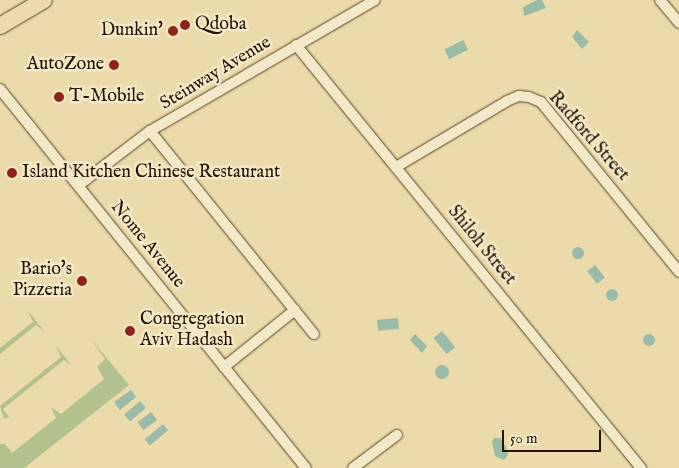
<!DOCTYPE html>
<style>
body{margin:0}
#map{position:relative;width:679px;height:468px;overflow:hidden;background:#ecdbaa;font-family:"IM FELL English",serif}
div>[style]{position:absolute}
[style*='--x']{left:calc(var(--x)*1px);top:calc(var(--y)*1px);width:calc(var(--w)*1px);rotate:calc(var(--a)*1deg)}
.green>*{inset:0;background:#b2c18d}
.water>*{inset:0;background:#99bba8;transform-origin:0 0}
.round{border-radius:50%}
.roads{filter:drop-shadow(0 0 1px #58442a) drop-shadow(0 0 1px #58442a)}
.minor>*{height:10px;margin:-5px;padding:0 5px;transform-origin:5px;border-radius:5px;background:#f3e8c8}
.primary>*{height:16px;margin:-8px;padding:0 8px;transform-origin:8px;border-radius:8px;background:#ecdbaa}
.dots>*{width:14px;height:14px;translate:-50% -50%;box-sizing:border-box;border:2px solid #f3e8c8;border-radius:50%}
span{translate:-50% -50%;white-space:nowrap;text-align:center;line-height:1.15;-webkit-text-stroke:5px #f3e8c8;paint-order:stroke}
.poi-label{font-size:18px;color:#261200}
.left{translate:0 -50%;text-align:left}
.right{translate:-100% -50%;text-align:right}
.street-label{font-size:18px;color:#261200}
.scale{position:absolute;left:502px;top:430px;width:99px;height:22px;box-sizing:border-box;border:2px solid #261200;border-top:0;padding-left:6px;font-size:15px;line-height:18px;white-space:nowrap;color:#261200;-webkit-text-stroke:4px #f3e8c8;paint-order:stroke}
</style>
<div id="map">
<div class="green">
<div style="clip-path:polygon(28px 311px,45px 332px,36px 325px,0 354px,0 348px,33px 322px)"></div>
<div style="clip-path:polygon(91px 339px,129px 385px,24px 468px,0 468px,0 444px,5px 444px,12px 453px,56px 418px,51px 407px,61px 414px,104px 379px,97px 367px,105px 359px)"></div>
<div style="clip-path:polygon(56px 346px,72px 366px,64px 360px,3px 409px,9px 417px,4px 419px,0 406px,61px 357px)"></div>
</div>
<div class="water">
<div style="clip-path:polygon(537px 0,542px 0,546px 8px,524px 16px,523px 7px)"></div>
<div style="clip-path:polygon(577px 30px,589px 42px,582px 49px,572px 37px)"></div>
<div style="left:463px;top:40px;width:11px;height:21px;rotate:63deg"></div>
<div class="round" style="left:572px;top:247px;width:12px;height:12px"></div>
<div style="left:595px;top:265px;width:16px;height:10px;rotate:52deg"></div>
<div class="round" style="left:606px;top:289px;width:12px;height:12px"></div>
<div style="left:398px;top:318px;width:11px;height:21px;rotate:85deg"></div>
<div style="left:442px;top:331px;width:21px;height:11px;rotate:51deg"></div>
<div class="round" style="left:643px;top:334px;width:12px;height:12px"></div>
<div style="clip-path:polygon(415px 334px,427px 346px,422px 353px,410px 340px)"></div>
<div class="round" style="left:435px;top:365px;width:14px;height:14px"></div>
<div style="clip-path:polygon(131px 390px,136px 397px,120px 410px,114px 402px)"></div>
<div style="left:140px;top:401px;width:9px;height:21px;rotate:49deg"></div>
<div style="left:151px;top:412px;width:10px;height:17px;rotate:53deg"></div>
<div style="left:163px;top:424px;width:8px;height:24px;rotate:50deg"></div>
<div style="clip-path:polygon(494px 438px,500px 438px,506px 447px,508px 455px,504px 460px,495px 456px,492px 442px)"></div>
</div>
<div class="roads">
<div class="minor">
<div style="--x:660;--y:0;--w:30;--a:50"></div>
<div style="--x:296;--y:45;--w:546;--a:50.8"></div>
<div style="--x:0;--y:89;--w:487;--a:51.1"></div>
<div style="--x:150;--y:131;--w:261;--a:51.1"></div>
<div style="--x:396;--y:167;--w:129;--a:-30.7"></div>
<div style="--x:507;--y:101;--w:13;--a:-23"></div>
<div style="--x:519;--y:96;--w:10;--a:6"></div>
<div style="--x:529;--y:97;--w:13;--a:23"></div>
<div style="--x:541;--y:102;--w:219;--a:50.9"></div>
<div style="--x:79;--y:185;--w:89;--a:-37.3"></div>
<div style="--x:150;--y:131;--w:260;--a:-30.2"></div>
<div style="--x:224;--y:367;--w:91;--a:-38.8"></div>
<div style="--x:353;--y:468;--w:55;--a:-36.9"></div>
</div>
<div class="primary">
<div style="--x:0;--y:26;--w:51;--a:-30.6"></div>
</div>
</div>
<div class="dots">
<div style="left:185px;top:25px;background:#8f2418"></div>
<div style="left:173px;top:31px;background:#8f2418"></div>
<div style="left:114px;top:65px;background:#8f2418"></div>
<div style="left:59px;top:97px;background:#8f2418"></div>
<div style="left:12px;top:173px;background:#8f2418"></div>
<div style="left:82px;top:281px;background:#8f2418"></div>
<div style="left:130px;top:331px;background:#8f2418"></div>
</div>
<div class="poi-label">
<span class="left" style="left:195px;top:25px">Qdoba</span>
<span class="right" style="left:163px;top:31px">Dunkin'</span>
<span class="right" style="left:104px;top:65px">AutoZone</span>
<span class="left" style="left:69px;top:97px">T-Mobile</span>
<span class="left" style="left:22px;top:173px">Island Kitchen Chinese Restaurant</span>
<span class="right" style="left:72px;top:281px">Bario's<br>Pizzeria</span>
<span class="left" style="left:140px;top:331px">Congregation<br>Aviv Hadash</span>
</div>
<div class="street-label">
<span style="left:216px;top:74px;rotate:-31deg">Steinway Avenue</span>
<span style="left:588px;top:137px;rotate:49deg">Radford Street</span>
<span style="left:147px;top:245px;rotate:51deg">Nome Avenue</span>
<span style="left:481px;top:246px;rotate:51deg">Shiloh Street</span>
</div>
<div class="scale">50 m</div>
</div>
